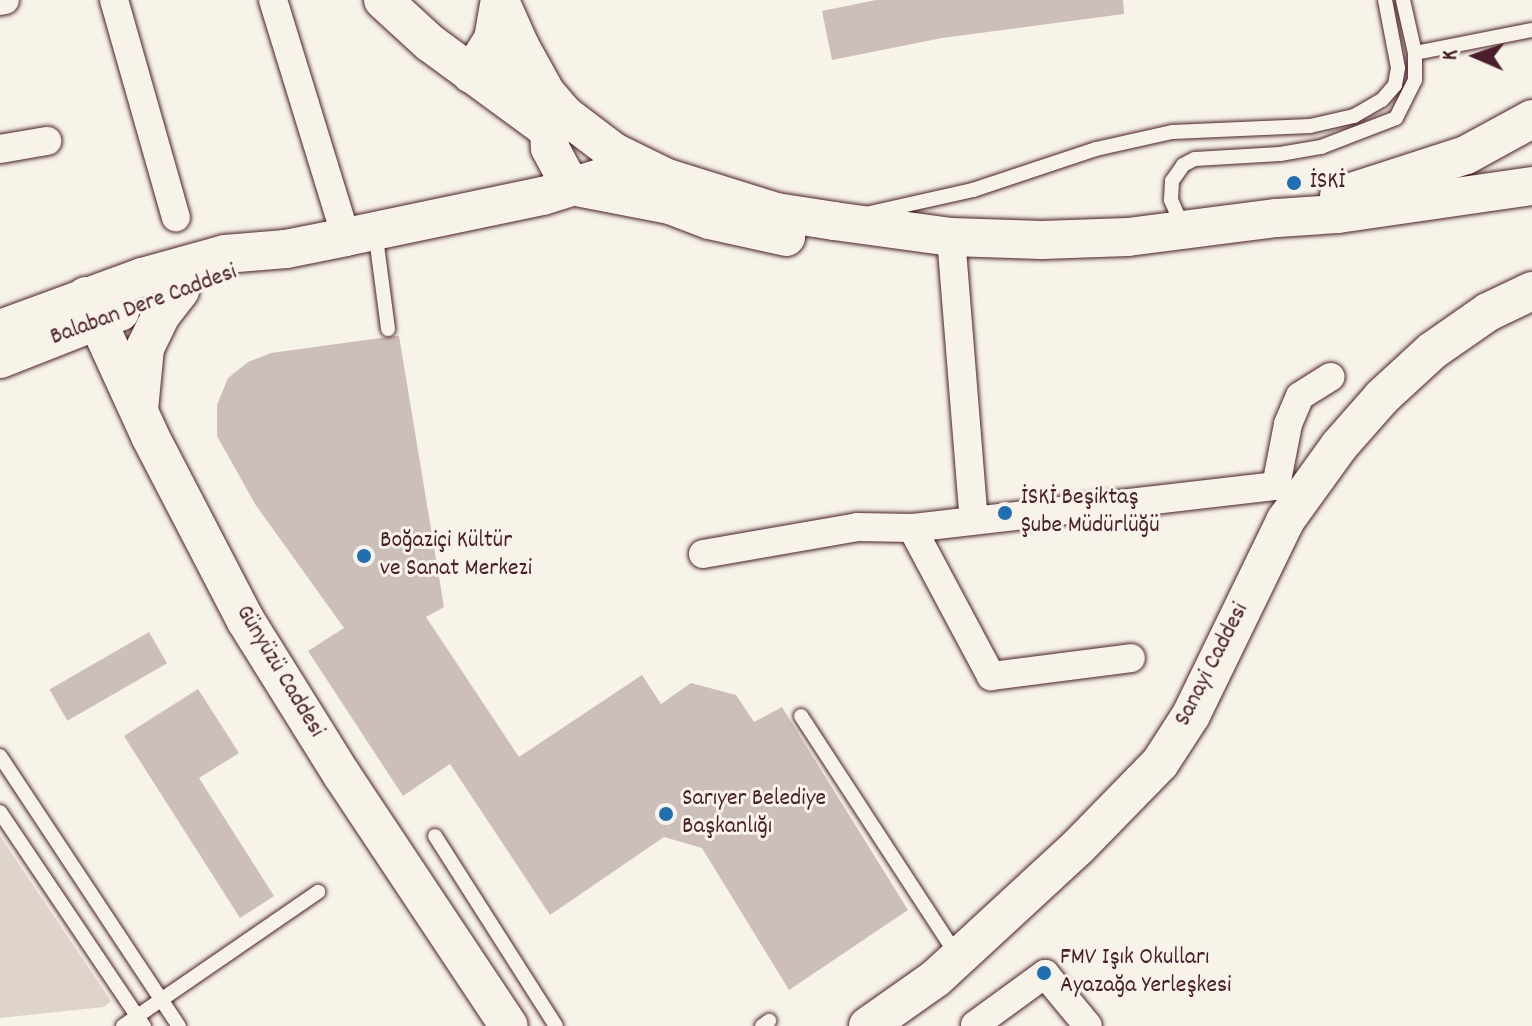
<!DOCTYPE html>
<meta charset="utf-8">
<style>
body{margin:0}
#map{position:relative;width:1532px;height:1026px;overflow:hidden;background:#f7f3e8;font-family:Dekko,sans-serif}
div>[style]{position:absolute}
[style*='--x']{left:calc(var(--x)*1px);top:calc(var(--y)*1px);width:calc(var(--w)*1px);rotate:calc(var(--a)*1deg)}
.green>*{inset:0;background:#ded4cc}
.building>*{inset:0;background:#ccbfb9;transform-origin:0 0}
.roads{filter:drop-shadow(0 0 2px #4a1f2b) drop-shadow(0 0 2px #4a1f2b)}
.lane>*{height:14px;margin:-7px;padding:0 7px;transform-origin:7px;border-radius:7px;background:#f7f3e8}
.street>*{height:28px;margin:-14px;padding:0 14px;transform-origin:14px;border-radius:14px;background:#f7f3e8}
.secondary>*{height:38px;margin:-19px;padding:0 19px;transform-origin:19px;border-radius:19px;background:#f7f3e8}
.dots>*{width:22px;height:22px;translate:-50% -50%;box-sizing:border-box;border:4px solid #f7f3e8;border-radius:50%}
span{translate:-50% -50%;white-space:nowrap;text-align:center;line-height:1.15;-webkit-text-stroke:6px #f7f3e8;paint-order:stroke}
.poi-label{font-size:24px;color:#4a1f2b}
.left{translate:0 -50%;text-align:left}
.street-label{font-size:24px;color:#4a1f2b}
.north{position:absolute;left:1436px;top:16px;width:80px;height:80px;-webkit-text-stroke:6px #f7f3e8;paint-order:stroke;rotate:272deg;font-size:22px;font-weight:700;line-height:32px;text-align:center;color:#4a1f2b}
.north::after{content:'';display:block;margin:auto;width:28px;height:36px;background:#4a1f2b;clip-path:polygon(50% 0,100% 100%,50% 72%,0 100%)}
</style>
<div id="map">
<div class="green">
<div style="clip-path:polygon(0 836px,111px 1001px,104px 1007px,0 1018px)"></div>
</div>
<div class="building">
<div style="clip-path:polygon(876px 0,1123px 0,1124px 14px,942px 38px,832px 60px,822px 11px)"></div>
<div style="clip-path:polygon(395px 336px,399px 336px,444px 607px,426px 617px,519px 757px,642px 675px,661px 704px,691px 683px,736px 695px,754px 722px,782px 707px,908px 910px,789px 990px,702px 848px,664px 837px,550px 915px,450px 764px,403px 796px,308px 651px,344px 628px,255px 504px,217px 436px,217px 405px,228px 378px,248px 362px,271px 353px)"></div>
<div style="left:149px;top:632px;width:36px;height:115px;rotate:60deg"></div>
<div style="clip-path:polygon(198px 689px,239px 753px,199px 778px,274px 896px,240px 918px,124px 736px)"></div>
</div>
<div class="roads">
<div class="lane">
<div style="--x:1415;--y:53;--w:119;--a:-11.1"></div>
<div style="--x:870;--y:213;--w:106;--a:-12.6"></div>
<div style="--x:973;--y:190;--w:130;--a:-18.4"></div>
<div style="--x:1096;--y:149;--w:78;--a:-12.6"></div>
<div style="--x:1172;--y:132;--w:138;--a:-2.5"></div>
<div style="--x:1310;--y:126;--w:45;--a:-12.8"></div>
<div style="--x:1354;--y:116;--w:32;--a:-30"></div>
<div style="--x:1382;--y:100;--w:20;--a:-49"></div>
<div style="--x:1395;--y:85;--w:17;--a:-80"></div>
<div style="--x:1398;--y:68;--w:69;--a:-100.8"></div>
<div style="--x:1183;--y:227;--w:30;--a:-114"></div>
<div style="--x:1171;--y:200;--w:19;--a:-87"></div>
<div style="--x:1172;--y:181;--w:19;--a:-55"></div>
<div style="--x:1183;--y:165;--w:13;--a:-27"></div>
<div style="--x:1195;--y:159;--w:85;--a:-3.4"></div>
<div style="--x:1280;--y:154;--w:42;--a:-9.7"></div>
<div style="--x:1321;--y:147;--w:80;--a:-21.1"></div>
<div style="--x:1396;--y:118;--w:42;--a:-63.4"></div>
<div style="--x:1415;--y:80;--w:27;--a:-90"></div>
<div style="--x:1415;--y:53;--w:54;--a:-102.8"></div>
<div style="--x:375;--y:230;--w:100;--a:82.5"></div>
<div style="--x:801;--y:716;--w:288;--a:56.9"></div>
<div style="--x:0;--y:756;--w:324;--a:56.5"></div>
<div style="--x:0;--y:812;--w:258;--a:56.1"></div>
<div style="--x:435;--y:836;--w:225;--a:57.5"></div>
<div style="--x:123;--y:1026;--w:237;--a:-34.5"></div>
<div style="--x:762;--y:1026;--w:9;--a:-36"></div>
</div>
<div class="street">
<div style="--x:114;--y:0;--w:226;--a:74.1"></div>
<div style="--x:273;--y:0;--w:248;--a:72.9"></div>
<div style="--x:0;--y:1;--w:5;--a:-11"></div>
<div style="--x:0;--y:149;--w:48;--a:-9.7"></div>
<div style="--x:951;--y:237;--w:284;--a:85.4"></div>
<div style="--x:912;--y:528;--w:168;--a:61.9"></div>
<div style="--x:991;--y:676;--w:141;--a:-7.3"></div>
<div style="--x:703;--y:554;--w:156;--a:-9.9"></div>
<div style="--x:857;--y:527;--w:55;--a:1"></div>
<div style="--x:912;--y:528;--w:366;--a:-6.6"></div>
<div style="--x:1276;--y:486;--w:63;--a:-79"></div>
<div style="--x:1288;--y:424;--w:30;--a:-67"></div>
<div style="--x:1300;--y:396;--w:36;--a:-32"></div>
<div style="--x:975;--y:1025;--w:87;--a:-36.1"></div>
<div style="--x:1045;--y:974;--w:67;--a:50.4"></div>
</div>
<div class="secondary">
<div style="--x:383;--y:0;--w:64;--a:42.5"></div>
<div style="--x:430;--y:43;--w:147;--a:36.2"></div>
<div style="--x:520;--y:46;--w:54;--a:61"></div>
<div style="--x:546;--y:93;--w:29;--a:49"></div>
<div style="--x:565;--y:115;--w:61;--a:37.1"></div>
<div style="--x:614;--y:152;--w:59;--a:26.1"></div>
<div style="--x:667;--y:178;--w:114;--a:17.3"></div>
<div style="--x:776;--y:212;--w:59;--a:8.8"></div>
<div style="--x:834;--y:221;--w:118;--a:7.8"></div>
<div style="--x:951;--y:237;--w:91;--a:1.9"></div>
<div style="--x:1042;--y:240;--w:86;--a:-2"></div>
<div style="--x:1128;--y:237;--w:150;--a:-7.3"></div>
<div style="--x:1277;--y:218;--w:61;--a:-3.8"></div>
<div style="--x:1338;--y:214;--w:196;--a:-8.2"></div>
<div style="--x:471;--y:74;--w:41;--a:-57.8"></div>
<div style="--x:493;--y:39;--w:39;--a:-80"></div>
<div style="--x:500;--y:1;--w:49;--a:66"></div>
<div style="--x:520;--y:46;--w:23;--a:108"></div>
<div style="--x:565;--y:115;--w:11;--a:158"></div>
<div style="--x:555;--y:119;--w:13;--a:119"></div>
<div style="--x:549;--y:130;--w:18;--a:87"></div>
<div style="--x:550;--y:148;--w:32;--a:62"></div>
<div style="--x:565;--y:176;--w:16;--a:43"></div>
<div style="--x:577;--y:187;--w:95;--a:11"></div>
<div style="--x:670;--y:205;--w:42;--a:21"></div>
<div style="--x:709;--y:220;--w:79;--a:12.4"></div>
<div style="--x:1339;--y:196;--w:133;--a:-17.9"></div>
<div style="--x:1466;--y:155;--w:75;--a:-28.6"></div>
<div style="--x:86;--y:296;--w:154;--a:65.4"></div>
<div style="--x:150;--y:436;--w:208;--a:62.6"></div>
<div style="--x:246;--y:621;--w:181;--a:58.1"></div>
<div style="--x:342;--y:775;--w:301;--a:56.4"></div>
<div style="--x:0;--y:329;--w:151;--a:-20.1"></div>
<div style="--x:142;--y:277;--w:86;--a:-15.5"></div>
<div style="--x:225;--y:254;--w:61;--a:-4.7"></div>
<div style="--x:286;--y:249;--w:61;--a:-11.3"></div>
<div style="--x:346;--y:237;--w:201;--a:-11.8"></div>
<div style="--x:543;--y:196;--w:66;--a:-17.6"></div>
<div style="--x:606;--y:176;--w:50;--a:1.1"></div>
<div style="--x:0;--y:359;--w:129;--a:-21.4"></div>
<div style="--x:139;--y:410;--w:62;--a:-84.5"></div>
<div style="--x:145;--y:348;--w:37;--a:-64"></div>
<div style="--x:161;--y:315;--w:31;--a:-52"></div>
<div style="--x:868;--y:1026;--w:83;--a:-35.2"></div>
<div style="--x:936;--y:978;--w:193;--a:-42.7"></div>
<div style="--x:1078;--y:847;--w:117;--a:-45.7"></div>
<div style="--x:1160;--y:763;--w:57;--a:-57.1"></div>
<div style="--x:1191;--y:715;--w:216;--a:-64.1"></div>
<div style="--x:1285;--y:521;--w:92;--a:-54.2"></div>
<div style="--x:1339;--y:446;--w:65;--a:-48.7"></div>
<div style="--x:1382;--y:397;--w:68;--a:-42.6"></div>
<div style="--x:1432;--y:351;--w:68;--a:-34.9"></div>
<div style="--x:1488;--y:312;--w:49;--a:-25.5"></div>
</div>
</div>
<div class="dots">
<div style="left:1294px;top:183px;background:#1f6fb2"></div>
<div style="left:1005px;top:513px;background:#1f6fb2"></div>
<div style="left:364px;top:556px;background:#1f6fb2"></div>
<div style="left:666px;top:814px;background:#1f6fb2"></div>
<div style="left:1044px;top:973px;background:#1f6fb2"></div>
</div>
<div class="poi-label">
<span class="left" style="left:1310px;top:183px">İSKİ</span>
<span class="left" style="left:1021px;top:513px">İSKİ Beşiktaş<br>Şube Müdürlüğü</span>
<span class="left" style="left:380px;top:556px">Boğaziçi Kültür<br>ve Sanat Merkezi</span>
<span class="left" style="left:682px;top:814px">Sarıyer Belediye<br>Başkanlığı</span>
<span class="left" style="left:1060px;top:973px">FMV Işık Okulları<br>Ayazağa Yerleşkesi</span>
</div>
<div class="street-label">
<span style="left:144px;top:306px;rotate:-20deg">Balaban Dere Caddesi</span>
<span style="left:1213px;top:665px;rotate:-63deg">Sanayi Caddesi</span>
<span style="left:279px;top:672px;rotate:59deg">Günyüzü Caddesi</span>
</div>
<div class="north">K</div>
</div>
